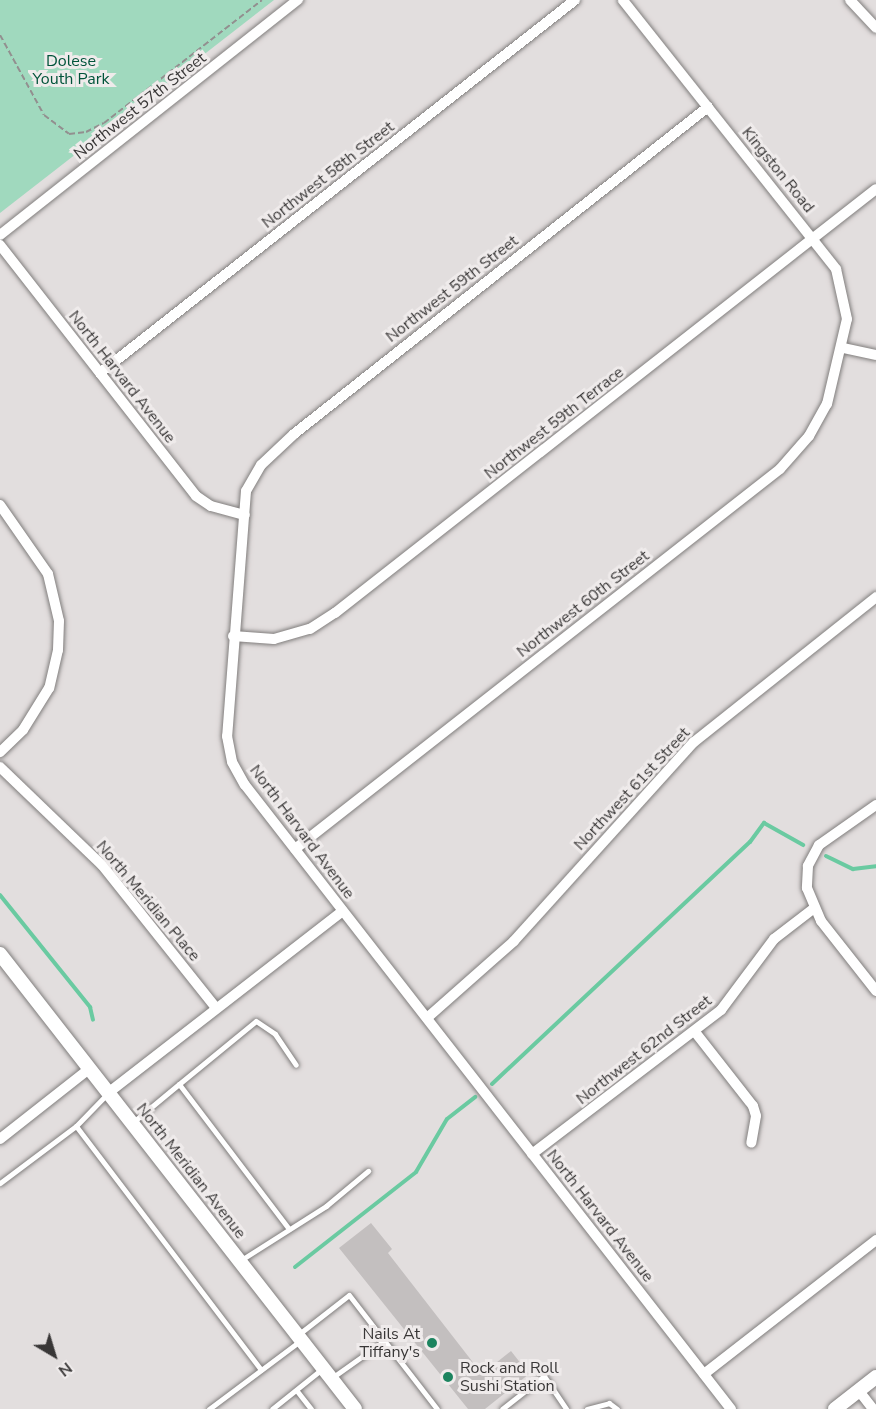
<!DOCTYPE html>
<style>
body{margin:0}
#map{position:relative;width:876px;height:1409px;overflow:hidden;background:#e2dede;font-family:"Nunito Sans",sans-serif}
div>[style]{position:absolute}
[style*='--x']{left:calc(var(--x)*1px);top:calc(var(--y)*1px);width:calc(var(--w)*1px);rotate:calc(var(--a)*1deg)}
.green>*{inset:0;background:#a0d9be}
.stream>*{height:4px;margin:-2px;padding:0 2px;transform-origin:2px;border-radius:2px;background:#6acaa1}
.building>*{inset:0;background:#c3bfbf}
.path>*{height:2px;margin-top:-1px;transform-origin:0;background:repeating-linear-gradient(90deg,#928f8f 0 6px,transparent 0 9px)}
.roads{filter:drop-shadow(0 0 2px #817e7d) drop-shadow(0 0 2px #817e7d)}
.lane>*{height:5px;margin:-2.5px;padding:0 2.5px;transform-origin:2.5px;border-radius:2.5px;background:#fff}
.street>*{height:10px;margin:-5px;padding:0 5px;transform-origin:5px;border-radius:5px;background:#fff}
.secondary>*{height:14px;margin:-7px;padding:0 7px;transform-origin:7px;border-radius:7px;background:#fff}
.dots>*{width:16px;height:16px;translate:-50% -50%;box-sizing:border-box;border:3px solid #efebeb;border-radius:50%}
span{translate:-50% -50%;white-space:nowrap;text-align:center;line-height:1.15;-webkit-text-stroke:6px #efebeb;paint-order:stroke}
.park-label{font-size:16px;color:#01543a}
.street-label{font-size:16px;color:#393737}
.poi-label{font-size:16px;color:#393737}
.right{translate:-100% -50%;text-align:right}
.left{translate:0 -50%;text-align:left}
.north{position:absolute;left:24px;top:1325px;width:60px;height:60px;-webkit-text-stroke:4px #efebeb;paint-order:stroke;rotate:142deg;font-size:16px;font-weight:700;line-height:24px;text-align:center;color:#393737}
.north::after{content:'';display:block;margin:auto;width:21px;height:27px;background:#393737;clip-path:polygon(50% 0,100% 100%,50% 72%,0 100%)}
</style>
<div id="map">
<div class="green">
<div style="clip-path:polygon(0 0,274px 0,0 213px)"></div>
</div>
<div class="stream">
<div style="--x:826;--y:856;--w:30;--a:26"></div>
<div style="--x:853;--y:869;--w:23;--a:-7"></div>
<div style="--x:0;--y:895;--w:144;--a:51.2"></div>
<div style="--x:90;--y:1007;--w:13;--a:77"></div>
<div style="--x:492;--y:1084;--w:354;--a:-43.2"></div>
<div style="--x:750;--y:842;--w:24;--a:-54"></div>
<div style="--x:764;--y:823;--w:45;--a:29.4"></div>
<div style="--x:295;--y:1267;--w:154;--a:-38.1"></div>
<div style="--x:416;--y:1172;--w:61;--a:-59.7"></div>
<div style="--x:447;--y:1119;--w:36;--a:-38"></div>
</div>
<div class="building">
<div style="clip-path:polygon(371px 1223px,392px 1249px,388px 1253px,482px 1374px,511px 1351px,529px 1374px,485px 1409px,468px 1409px,339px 1248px)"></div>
</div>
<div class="path">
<div style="--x:0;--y:35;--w:91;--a:61.2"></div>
<div style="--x:44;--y:115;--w:31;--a:37"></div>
<div style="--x:69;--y:134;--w:17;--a:-7"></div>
<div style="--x:86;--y:132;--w:20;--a:-27"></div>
<div style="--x:104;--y:123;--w:200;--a:-37.9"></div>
</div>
<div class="roads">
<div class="lane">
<div style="--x:132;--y:1123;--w:61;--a:-39.7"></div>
<div style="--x:76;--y:1126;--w:45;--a:-45.9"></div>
<div style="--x:0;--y:1183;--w:95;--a:-36.9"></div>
<div style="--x:76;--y:1126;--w:306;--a:52.8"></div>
<div style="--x:289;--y:1229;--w:182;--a:-127.2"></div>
<div style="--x:179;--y:1084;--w:99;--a:-39.3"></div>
<div style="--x:256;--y:1021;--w:23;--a:34"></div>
<div style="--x:275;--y:1034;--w:37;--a:56"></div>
<div style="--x:241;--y:1260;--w:101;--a:-32.4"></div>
<div style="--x:326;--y:1206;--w:55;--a:-39.8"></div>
<div style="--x:299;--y:1334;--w:63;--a:-38"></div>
<div style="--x:349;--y:1295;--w:144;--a:52.3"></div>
<div style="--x:333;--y:1377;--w:64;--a:-35.4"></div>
<div style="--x:297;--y:1391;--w:23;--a:52"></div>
<div style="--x:209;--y:1409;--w:114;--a:-36.8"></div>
<div style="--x:272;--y:1409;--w:64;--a:-38.7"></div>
<div style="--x:502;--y:1409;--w:53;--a:-38.2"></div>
<div style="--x:544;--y:1376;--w:40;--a:56"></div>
<div style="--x:587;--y:1409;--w:23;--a:-15"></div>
<div style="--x:609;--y:1403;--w:10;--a:37"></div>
</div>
<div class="street">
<div style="--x:850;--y:0;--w:38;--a:47"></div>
<div style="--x:708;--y:107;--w:528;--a:141.7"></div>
<div style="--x:294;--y:434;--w:45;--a:136.8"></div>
<div style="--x:261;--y:465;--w:30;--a:120"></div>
<div style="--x:246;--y:491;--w:246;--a:94.4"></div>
<div style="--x:227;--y:736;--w:26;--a:79"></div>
<div style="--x:232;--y:762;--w:26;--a:61"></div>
<div style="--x:245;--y:785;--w:791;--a:52.09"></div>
<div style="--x:0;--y:235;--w:380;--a:-38.3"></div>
<div style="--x:0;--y:245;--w:318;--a:52"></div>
<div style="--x:196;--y:496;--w:18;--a:34"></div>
<div style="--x:211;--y:506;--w:35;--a:15"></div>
<div style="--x:843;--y:348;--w:34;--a:12"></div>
<div style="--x:100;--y:373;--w:604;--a:-38.14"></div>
<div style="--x:0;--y:505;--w:84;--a:55.2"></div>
<div style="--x:48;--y:574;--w:48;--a:76.8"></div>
<div style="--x:59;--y:621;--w:29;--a:92"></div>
<div style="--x:58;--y:650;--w:39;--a:103"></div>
<div style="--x:49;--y:688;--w:49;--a:121.8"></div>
<div style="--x:23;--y:730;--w:32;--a:136"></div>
<div style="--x:233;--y:636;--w:41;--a:4.2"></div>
<div style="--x:274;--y:639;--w:37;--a:-16"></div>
<div style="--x:310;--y:629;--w:30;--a:-33"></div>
<div style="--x:335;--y:613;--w:687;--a:-38.09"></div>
<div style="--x:0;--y:767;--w:141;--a:43.9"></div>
<div style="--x:102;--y:865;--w:183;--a:51.4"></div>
<div style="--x:876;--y:805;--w:70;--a:144.9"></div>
<div style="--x:819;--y:845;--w:24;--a:118"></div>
<div style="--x:808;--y:866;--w:22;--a:93"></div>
<div style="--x:807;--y:888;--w:36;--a:67"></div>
<div style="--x:821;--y:921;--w:89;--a:51.8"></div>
<div style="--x:295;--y:849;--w:616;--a:-38.08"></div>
<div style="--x:780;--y:469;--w:44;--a:-48.7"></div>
<div style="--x:809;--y:436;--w:37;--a:-61"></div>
<div style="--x:827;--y:404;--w:87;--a:-76.8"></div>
<div style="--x:847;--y:319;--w:51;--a:-102.4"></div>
<div style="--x:836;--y:269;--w:343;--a:-128.4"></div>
<div style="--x:427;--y:1018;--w:116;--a:-41.5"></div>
<div style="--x:514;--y:941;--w:268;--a:-47.9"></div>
<div style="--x:694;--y:742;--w:233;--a:-38.5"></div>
<div style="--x:695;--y:1032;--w:94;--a:51.9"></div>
<div style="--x:753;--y:1106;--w:10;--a:73"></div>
<div style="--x:756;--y:1116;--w:27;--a:100"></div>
<div style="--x:108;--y:1093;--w:297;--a:-37.8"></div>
<div style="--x:0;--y:1139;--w:113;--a:-38.2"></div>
<div style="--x:532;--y:1154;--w:238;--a:-37.3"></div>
<div style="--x:721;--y:1010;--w:89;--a:-53.3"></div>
<div style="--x:774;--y:939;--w:49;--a:-37.6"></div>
<div style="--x:704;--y:1374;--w:218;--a:-37.9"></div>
<div style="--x:859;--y:1391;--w:23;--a:52"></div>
</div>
<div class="secondary">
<div style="--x:0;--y:954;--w:577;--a:52.04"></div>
<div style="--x:835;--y:1409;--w:52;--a:-38"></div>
</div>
</div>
<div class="dots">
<div style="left:432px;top:1343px;background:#1c845f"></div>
<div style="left:448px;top:1377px;background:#1c845f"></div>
</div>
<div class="park-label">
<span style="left:71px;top:70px">Dolese<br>Youth Park</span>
</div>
<div class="street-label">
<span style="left:140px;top:106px;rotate:-38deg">Northwest 57th Street</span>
<span style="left:778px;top:170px;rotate:51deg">Kingston Road</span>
<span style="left:328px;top:175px;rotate:-38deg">Northwest 58th Street</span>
<span style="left:452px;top:289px;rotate:-38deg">Northwest 59th Street</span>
<span style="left:122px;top:377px;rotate:52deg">North Harvard Avenue</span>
<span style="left:554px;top:423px;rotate:-38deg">Northwest 59th Terrace</span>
<span style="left:583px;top:604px;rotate:-38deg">Northwest 60th Street</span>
<span style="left:632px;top:789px;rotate:-47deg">Northwest 61st Street</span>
<span style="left:302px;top:832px;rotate:53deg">North Harvard Avenue</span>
<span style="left:148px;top:901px;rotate:50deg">North Meridian Place</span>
<span style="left:644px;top:1050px;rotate:-38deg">Northwest 62nd Street</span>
<span style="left:191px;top:1171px;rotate:52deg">North Meridian Avenue</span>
<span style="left:600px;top:1216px;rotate:52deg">North Harvard Avenue</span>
</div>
<div class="poi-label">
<span class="right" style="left:420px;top:1343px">Nails At<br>Tiffany's</span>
<span class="left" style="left:460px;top:1377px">Rock and Roll<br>Sushi Station</span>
</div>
<div class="north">N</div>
</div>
